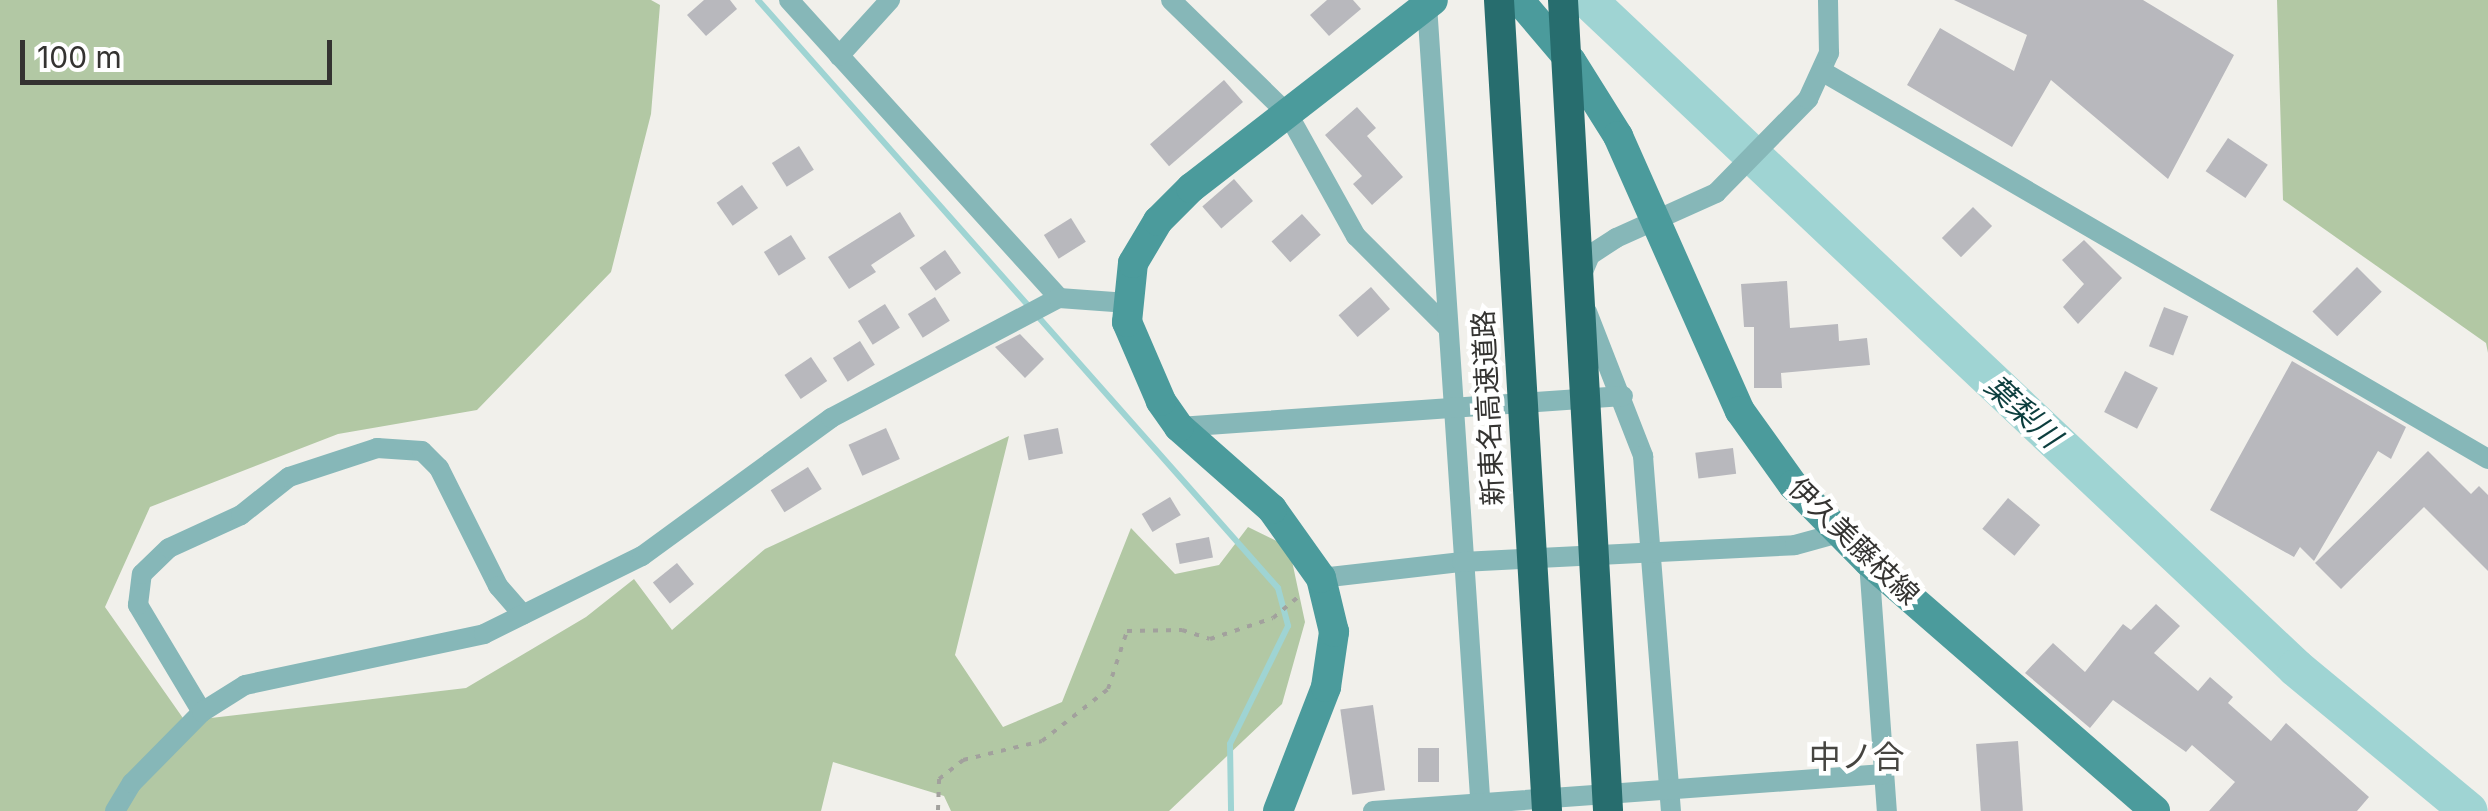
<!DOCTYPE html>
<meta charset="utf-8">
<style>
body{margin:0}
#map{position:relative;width:2488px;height:811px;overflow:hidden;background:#f1f0eb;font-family:Inter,"Noto Sans JP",sans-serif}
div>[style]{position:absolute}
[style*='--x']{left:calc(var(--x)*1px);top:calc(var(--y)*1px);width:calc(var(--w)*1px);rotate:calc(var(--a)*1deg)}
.forest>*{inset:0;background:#b2c8a4}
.stream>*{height:6px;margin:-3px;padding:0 3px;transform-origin:3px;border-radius:3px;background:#9fd4d3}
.river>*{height:38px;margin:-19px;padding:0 19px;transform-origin:19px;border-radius:19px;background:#9fd4d3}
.building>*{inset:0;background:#b8b8bd;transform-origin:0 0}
.path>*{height:4px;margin-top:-2px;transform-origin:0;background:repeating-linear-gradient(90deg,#a2a19d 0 5px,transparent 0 13px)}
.street>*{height:20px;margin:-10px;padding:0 10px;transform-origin:10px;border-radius:10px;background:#86b7b8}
.secondary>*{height:30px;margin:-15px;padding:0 15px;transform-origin:15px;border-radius:15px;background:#4b9b9c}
.highway-bridge>*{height:30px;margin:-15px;padding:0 15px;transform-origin:15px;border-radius:15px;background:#276d6e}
span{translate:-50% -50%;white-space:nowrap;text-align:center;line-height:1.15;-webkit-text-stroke:9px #fff;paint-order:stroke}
.street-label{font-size:28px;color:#343331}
.water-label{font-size:30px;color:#0c3e3e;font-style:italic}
.quarter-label{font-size:32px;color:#464541}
.scale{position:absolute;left:20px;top:40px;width:312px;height:45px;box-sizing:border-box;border:5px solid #343331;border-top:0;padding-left:12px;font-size:30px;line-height:35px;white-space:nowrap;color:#343331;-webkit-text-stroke:8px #fff;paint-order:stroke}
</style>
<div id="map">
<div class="forest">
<div style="clip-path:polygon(0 0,651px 0,660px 5px,651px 114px,611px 272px,477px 410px,338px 434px,150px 507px,105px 607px,185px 721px,466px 688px,586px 617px,634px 579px,672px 630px,765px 549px,1009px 436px,955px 655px,1003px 727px,1062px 702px,1131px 528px,1175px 574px,1219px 565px,1248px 527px,1289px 547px,1305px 622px,1282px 704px,1169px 811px,951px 811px,944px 796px,833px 762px,821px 811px,0 811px)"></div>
<div style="clip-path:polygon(2277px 0,2488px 0,2488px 353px,2486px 343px,2283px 200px)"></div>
</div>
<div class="stream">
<div style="--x:758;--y:0;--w:785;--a:48.51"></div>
<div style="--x:1278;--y:588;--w:39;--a:75"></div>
<div style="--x:1288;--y:626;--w:131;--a:116.2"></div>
<div style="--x:1230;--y:744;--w:67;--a:89.1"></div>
</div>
<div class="river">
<div style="--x:1588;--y:0;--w:973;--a:43.33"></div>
<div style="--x:2296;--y:668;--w:224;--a:39.6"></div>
</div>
<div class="building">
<div style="clip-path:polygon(704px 0,730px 0,737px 9px,706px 36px,687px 15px)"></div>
<div style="clip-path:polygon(1327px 0,1353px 0,1361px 9px,1329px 36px,1310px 15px)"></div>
<div style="clip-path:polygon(1954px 0,2143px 0,2234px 55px,2168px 179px,2051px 80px,2012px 147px,1907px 85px,1940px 28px,2014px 71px,2027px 35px)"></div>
<div style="left:1224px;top:80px;width:29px;height:98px;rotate:49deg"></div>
<div style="clip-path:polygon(1357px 107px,1376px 128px,1367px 136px,1403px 177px,1372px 205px,1353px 184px,1362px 176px,1325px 135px)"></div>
<div style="left:2228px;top:138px;width:48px;height:40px;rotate:34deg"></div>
<div style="left:799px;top:146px;width:28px;height:32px;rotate:58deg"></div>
<div style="left:1234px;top:179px;width:29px;height:42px;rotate:49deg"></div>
<div style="left:742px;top:185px;width:28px;height:31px;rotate:55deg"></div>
<div style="left:1973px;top:207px;width:27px;height:44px;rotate:45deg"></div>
<div style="clip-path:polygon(900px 212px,915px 236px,871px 265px,876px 272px,849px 289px,828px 257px)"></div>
<div style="left:1302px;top:214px;width:28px;height:41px;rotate:48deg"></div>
<div style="left:1071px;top:218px;width:28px;height:32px;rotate:58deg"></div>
<div style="left:791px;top:235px;width:28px;height:32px;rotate:58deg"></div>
<div style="clip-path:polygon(2084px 240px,2122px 278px,2078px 324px,2063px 307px,2084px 284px,2062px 260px)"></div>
<div style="left:945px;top:250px;width:28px;height:31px;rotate:55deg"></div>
<div style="left:2357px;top:267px;width:35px;height:63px;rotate:45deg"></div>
<div style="clip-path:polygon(1787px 281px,1790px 328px,1838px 324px,1839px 341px,1867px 338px,1870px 365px,1781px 373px,1782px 388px,1754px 388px,1754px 327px,1744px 327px,1741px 284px)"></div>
<div style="left:1371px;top:287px;width:29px;height:43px;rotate:49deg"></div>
<div style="left:935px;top:297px;width:28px;height:32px;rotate:58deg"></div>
<div style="left:885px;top:304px;width:28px;height:32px;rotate:58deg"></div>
<div style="left:2164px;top:307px;width:26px;height:42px;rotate:21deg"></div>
<div style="clip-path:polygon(1020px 334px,1044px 359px,1025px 378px,995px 347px)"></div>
<div style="left:860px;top:341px;width:28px;height:32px;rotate:58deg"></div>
<div style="left:811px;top:357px;width:29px;height:32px;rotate:56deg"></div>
<div style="clip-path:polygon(2292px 361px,2406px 427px,2391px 459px,2378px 451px,2314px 561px,2300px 547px,2294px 557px,2210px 510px)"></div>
<div style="left:2125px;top:371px;width:37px;height:46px;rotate:27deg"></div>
<div style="left:886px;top:428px;width:34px;height:41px;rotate:66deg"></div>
<div style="left:1058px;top:428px;width:26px;height:35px;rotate:79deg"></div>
<div style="left:1733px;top:448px;width:26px;height:38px;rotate:83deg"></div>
<div style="clip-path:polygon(2428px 451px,2471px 494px,2479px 486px,2488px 495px,2488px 571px,2424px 507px,2341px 589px,2315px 563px)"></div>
<div style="left:808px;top:467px;width:26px;height:44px;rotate:58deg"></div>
<div style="left:1170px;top:497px;width:21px;height:33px;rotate:59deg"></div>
<div style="left:2008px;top:498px;width:42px;height:40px;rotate:40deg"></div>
<div style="left:1209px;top:537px;width:21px;height:34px;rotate:79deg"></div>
<div style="left:677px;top:563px;width:27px;height:31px;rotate:51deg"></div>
<div style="clip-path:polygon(2156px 604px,2180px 626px,2154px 653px,2198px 691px,2210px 677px,2233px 697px,2228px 703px,2271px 741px,2286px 723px,2369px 797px,2357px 811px,2209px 811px,2235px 782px,2192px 745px,2186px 752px,2113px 700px,2090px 728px,2025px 673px,2053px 643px,2085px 672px,2123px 624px,2131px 630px)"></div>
<div style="left:1373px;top:705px;width:86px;height:33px;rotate:82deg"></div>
<div style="left:2018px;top:741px;width:70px;height:42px;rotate:86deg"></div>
<div style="left:1418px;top:748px;width:21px;height:34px"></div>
</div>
<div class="path">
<div style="--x:938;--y:810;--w:31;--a:-88"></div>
<div style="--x:939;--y:779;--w:31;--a:-38"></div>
<div style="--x:963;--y:760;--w:81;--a:-13.5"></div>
<div style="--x:1042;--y:741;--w:84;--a:-38.2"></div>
<div style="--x:1108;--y:689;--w:61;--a:-71.9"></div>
<div style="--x:1127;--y:631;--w:55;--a:-1"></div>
<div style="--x:1182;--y:630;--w:29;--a:18"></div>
<div style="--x:1210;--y:639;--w:66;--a:-18.4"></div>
<div style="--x:1273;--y:618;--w:34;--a:-40"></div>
</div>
<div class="street">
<div style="--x:789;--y:0;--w:402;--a:47.8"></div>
<div style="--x:1171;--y:0;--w:163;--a:44.3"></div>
<div style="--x:1288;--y:114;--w:140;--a:60.9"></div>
<div style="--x:1356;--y:236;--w:129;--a:45"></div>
<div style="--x:1427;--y:5;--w:808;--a:86.17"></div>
<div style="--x:839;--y:56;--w:76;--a:-47.7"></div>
<div style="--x:1825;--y:73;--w:767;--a:30.21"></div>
<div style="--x:1582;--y:274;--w:21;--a:-67"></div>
<div style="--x:1590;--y:255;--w:31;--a:-33"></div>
<div style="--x:1616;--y:238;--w:110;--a:-24.2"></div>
<div style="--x:1716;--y:193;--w:132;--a:-45.6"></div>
<div style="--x:1808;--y:99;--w:51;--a:-65.5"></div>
<div style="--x:1829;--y:53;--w:53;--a:-91.1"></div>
<div style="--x:1587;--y:312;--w:155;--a:68.7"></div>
<div style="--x:1643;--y:456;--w:356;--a:85.5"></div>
<div style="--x:1179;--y:427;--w:445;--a:-4"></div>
<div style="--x:1869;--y:562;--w:250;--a:85.9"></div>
<div style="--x:1321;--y:578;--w:142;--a:-6.5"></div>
<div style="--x:1462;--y:562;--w:333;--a:-2.9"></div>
<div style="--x:1795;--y:545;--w:46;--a:-15.3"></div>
<div style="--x:202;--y:712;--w:125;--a:-120.9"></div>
<div style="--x:138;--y:605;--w:31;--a:-83"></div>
<div style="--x:142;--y:574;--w:37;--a:-44"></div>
<div style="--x:169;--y:548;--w:79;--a:-24.6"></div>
<div style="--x:241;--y:515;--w:61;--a:-38.4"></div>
<div style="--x:289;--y:477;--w:93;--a:-18.2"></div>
<div style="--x:377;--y:448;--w:45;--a:3.8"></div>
<div style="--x:422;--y:451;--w:24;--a:45"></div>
<div style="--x:439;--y:468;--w:132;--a:63.4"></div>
<div style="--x:498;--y:586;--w:38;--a:49"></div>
<div style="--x:115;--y:811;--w:33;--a:-59"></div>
<div style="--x:132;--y:783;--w:100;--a:-45.4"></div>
<div style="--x:202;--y:712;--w:51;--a:-32.1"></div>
<div style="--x:245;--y:685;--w:244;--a:-12"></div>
<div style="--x:484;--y:634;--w:176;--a:-26.3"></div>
<div style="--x:642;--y:556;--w:234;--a:-36.1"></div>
<div style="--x:831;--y:418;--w:258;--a:-27.8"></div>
<div style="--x:1059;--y:298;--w:69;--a:4.1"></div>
<div style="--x:1373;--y:811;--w:512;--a:-4.14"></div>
</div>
<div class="secondary">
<div style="--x:1519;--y:0;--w:80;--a:49.6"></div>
<div style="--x:1571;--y:61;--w:89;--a:57.9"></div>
<div style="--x:1618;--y:136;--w:301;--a:66.1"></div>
<div style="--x:1740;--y:411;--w:91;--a:54.4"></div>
<div style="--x:1793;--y:485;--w:108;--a:45.4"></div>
<div style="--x:1869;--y:562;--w:379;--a:41"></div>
<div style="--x:1278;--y:811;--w:133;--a:-68.8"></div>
<div style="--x:1326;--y:687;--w:56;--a:-81.7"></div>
<div style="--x:1334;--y:632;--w:56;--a:-103.5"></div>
<div style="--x:1321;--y:578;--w:85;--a:-125.4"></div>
<div style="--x:1272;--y:509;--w:124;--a:-138.6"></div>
<div style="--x:1179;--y:427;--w:32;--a:-125"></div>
<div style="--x:1161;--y:401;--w:86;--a:-113.3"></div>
<div style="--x:1127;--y:322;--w:59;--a:-84.2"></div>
<div style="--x:1133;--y:263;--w:49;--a:-59.2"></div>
<div style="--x:1158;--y:221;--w:47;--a:-45"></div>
<div style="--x:1191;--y:188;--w:306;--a:-37.8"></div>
</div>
<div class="highway-bridge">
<div style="--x:1499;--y:0;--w:812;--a:86.61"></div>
<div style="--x:1563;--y:0;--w:812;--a:86.82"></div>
</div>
<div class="street-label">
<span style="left:1488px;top:408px;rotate:-93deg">新東名高速道路</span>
<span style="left:1854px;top:541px;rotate:44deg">伊久美藤枝線</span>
</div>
<div class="water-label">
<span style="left:2023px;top:411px;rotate:43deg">葉梨川</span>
</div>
<div class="quarter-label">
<span style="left:1857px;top:757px">中ノ合</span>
</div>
<div class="scale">100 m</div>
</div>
